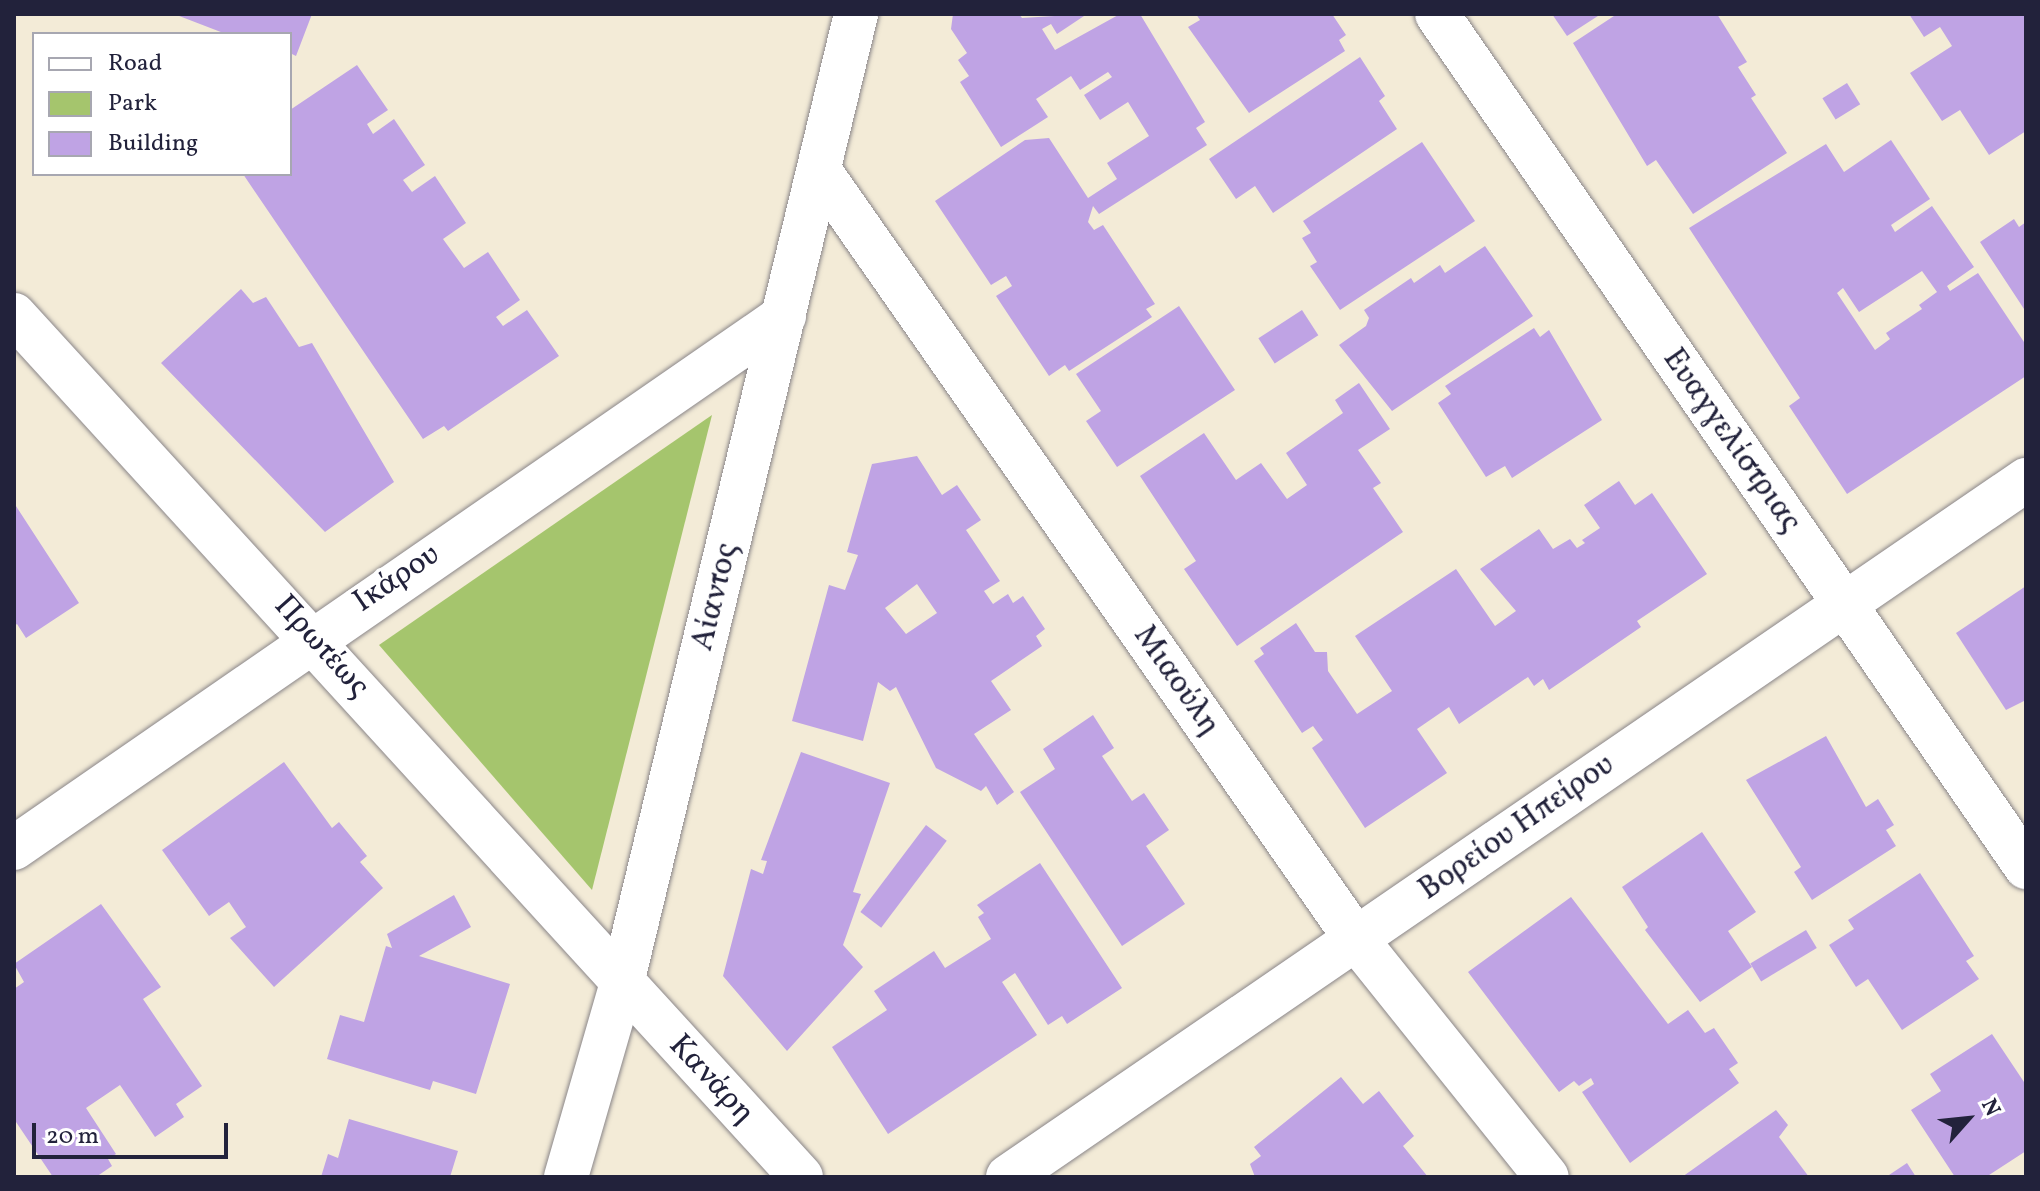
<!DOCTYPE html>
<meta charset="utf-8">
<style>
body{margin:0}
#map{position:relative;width:2040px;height:1191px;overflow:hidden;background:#f3ebd7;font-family:Vollkorn,serif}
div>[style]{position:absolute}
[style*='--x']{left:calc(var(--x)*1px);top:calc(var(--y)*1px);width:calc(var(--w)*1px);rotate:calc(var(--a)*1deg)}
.green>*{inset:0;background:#a5c56d}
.building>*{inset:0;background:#bfa3e4;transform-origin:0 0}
.roads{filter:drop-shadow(0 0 2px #8a8689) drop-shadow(0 0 2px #8a8689)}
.minor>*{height:44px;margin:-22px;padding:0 22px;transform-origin:22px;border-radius:22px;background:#fff}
span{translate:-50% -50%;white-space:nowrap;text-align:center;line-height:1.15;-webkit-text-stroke:7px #fff;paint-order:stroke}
.street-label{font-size:32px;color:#22223b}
.frame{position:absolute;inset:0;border:16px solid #22223b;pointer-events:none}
.legend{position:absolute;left:32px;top:32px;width:260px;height:144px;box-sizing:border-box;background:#fff;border:2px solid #a7a7b1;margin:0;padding:10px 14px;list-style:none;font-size:24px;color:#22223b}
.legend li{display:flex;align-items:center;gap:16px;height:40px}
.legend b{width:40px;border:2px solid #a7a7b1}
.north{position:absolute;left:1928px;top:1079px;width:80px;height:80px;-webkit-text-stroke:6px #fff;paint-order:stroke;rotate:63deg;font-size:22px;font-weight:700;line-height:32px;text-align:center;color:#22223b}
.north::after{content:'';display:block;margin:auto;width:28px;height:36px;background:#22223b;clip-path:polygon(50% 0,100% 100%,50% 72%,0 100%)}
.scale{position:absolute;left:32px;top:1123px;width:196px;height:36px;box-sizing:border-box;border:4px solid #22223b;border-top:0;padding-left:10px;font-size:24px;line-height:28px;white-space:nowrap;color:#22223b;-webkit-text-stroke:6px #fff;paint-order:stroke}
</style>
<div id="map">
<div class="green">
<div style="clip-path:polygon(712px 415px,592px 890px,379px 645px)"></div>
</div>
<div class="building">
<div style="clip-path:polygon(174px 14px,312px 14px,296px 56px,290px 53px,290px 34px,226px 34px)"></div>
<div style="clip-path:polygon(953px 14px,1019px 14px,1022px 18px,1087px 14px,1057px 34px,1051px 24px,1042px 29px,1055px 50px,1120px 14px,1140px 14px,1205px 122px,1196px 128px,1207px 145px,1099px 214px,1093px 206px,1088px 222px,1094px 230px,1103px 225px,1155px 304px,1146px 309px,1152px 317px,1069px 371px,1065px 365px,1049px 376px,996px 296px,1012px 286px,1006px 276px,991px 285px,935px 201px,1025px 140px,1049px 138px,1088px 198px,1117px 179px,1107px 163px,1149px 136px,1128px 102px,1100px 120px,1084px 95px,1112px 77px,1108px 72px,1080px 90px,1071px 76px,1036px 99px,1048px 117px,1001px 147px,960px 82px,969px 76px,958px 60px,967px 53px,951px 29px)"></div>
<div style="clip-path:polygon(1196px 14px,1332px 14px,1346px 35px,1339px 40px,1345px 51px,1249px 113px,1188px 27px,1200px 20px)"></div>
<div style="clip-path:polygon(1552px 14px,1601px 14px,1567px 36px)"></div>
<div style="clip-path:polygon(1617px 14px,1717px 14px,1747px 62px,1738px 67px,1756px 95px,1751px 98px,1787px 153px,1693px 214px,1656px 160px,1647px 166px,1573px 43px)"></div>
<div style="clip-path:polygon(1909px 14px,2026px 14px,2026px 131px,1989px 155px,1960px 110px,1942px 121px,1910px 73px,1952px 46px,1940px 27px,1924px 37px)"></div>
<div style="clip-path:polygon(1360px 57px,1385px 96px,1379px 101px,1397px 129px,1273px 213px,1255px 186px,1236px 199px,1209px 159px)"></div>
<div style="clip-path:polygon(357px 65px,388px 110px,367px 124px,373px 134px,394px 119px,425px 165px,403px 180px,412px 192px,435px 176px,466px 223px,443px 239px,464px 268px,488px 252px,520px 300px,496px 317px,503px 326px,527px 310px,559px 356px,448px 431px,444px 426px,423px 439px,243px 174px,290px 174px,290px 110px)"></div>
<div style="left:1847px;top:83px;width:25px;height:29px;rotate:58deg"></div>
<div style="clip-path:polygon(evenodd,1891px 140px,1930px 199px,1891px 225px,1895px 232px,1932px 206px,1974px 267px,1947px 286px,1950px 291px,1978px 273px,2026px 345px,2026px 376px,1847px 494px,1789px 406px,1800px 398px,1689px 228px,1826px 144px,1844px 172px,1891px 140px,1922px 271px,1937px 292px,1919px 305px,1922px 309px,1886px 333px,1890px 339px,1875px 350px,1837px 293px,1843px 288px,1859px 312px,1922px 271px)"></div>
<div style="clip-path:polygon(1422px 142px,1475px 221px,1340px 310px,1310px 266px,1317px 262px,1302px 238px,1311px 233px,1303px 221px)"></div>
<div style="clip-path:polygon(2014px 219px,2019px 227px,2026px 222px,2026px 312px,1980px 242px)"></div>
<div style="clip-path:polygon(1485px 246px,1533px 316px,1392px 411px,1339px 345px,1366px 326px,1369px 318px,1364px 310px,1411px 278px,1414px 283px,1440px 265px,1445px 273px)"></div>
<div style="clip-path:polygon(241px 289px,253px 303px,266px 297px,299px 347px,312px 343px,394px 482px,325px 532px,161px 363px)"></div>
<div style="clip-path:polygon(1179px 306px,1235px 390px,1117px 467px,1086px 421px,1101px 411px,1076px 374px)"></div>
<div style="left:1302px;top:310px;width:30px;height:52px;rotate:57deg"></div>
<div style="clip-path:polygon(1534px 328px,1540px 337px,1549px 330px,1602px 420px,1512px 478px,1505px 466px,1486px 477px,1438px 403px,1451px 394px,1445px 386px)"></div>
<div style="clip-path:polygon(1359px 383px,1390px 429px,1358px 450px,1381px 483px,1373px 488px,1403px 532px,1237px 646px,1184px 569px,1196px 561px,1140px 476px,1204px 433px,1236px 480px,1261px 463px,1287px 499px,1307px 485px,1286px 453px,1343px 413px,1335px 400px)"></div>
<div style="clip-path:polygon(evenodd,917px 456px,942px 495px,957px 485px,981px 520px,966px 530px,1000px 581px,984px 591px,993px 604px,1008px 594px,1013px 603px,1023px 596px,1045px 629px,1036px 636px,1042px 646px,991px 681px,1011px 710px,974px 734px,1014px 792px,997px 805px,986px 786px,981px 791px,936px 768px,896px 687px,890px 691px,878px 682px,863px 741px,792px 721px,829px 585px,845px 590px,858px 555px,847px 552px,872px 464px,917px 456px,917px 584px,937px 613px,906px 634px,885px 608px,917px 584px)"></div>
<div style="clip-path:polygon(1619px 481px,1635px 505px,1652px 493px,1707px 574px,1637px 621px,1641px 627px,1549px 690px,1543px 679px,1534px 686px,1528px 677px,1459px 724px,1449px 707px,1417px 729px,1447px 773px,1365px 828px,1312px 748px,1323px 740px,1313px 726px,1302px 733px,1254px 661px,1264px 654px,1260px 648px,1296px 623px,1315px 652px,1327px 652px,1328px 671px,1357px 714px,1392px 691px,1355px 636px,1456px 569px,1495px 626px,1516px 611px,1480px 569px,1539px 529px,1553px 549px,1570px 539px,1577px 548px,1585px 543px,1582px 540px,1600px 528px,1584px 505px)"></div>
<div style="clip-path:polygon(14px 503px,79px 603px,26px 638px,17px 624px,14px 626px)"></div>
<div style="clip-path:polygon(2026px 586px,2026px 700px,2006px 710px,1956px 633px)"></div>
<div style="clip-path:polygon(1093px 715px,1114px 748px,1102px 756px,1132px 801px,1144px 793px,1169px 830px,1146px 846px,1185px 904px,1122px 946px,1020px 792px,1055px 769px,1043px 749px)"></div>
<div style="clip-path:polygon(1826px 736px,1866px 807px,1878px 799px,1894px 825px,1886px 830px,1896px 846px,1812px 900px,1794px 872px,1801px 867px,1746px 780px)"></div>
<div style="clip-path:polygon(801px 752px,890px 783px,853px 892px,861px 894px,843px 945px,863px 967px,787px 1051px,723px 976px,751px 869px,763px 874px,767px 861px,761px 860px)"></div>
<div style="clip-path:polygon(284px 762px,332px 828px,339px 822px,367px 856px,360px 862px,383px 888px,274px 987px,230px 938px,246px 927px,229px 902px,209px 916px,162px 850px)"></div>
<div style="left:926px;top:825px;width:26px;height:109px;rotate:37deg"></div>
<div style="clip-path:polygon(1702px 832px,1756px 912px,1728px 931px,1752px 967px,1700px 1002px,1645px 930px,1648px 927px,1622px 887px)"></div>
<div style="clip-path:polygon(1040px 863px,1122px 988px,1067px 1024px,1062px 1016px,1048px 1025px,1015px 973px,1002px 982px,1037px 1035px,888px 1134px,832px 1047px,887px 1010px,874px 991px,934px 951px,945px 968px,991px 939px,978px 917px,984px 913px,977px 905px)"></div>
<div style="clip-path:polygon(1920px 873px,1974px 956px,1966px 961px,1979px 979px,1902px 1030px,1868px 979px,1856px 987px,1829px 945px,1854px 929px,1848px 920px)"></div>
<div style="clip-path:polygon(454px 895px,471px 927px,419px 956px,510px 984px,476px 1094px,433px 1081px,430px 1090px,327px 1059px,340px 1015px,364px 1022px,386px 946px,392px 948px,387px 934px)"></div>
<div style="clip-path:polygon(1571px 897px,1668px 1024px,1688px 1010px,1705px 1033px,1714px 1028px,1738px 1063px,1729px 1069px,1739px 1083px,1630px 1163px,1582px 1092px,1594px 1084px,1591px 1078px,1579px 1086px,1574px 1081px,1559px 1092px,1468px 972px)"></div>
<div style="clip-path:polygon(101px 904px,161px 987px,143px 999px,202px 1086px,176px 1104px,184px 1117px,155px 1137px,120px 1085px,86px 1108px,116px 1154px,108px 1159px,112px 1166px,96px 1177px,53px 1177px,14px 1119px,14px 989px,24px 982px,14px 964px)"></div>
<div style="left:1806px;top:930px;width:21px;height:65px;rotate:59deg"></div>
<div style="clip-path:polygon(1992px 1034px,2026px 1085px,2026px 1151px,1986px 1177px,1955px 1177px,1911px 1110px,1941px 1091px,1930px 1074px)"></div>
<div style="clip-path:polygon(1341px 1077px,1363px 1104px,1379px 1091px,1414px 1136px,1403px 1146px,1428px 1177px,1255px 1177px,1250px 1164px,1261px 1156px,1254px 1147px)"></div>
<div style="clip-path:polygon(1776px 1110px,1788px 1125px,1779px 1137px,1809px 1177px,1682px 1177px)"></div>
<div style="clip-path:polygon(349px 1119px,458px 1151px,450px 1177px,321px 1177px,328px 1154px,338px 1158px)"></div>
<div style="clip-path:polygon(1907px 1163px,1916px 1177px,1886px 1177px)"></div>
</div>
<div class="roads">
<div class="minor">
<div style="--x:1437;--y:14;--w:1037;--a:55.37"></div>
<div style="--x:821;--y:173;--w:934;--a:55.07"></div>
<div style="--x:1356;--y:939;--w:305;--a:51.3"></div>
<div style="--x:14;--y:315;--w:1167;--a:47.6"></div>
<div style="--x:14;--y:848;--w:936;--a:-34.64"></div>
<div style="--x:566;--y:1177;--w:202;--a:-73.9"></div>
<div style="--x:622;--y:983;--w:997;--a:-76.42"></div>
<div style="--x:1008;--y:1177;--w:1234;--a:-34.4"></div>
</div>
</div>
<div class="street-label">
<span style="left:1731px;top:441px;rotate:55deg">Ευαγγελίστριας</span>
<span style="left:397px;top:579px;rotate:-34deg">Ικάρου</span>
<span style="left:716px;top:597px;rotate:-76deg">Αίαντος</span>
<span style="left:321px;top:647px;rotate:48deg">Πρωτέως</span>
<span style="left:1176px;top:681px;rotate:55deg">Μιαούλη</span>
<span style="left:1517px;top:828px;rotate:-35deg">Βορείου Ηπείρου</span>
<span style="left:711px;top:1080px;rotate:47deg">Κανάρη</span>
</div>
<div class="frame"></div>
<ul class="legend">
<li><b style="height:10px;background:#fff"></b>Road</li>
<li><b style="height:22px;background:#a5c56d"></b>Park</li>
<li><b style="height:22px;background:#bfa3e4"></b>Building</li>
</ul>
<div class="north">N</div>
<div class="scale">20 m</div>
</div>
